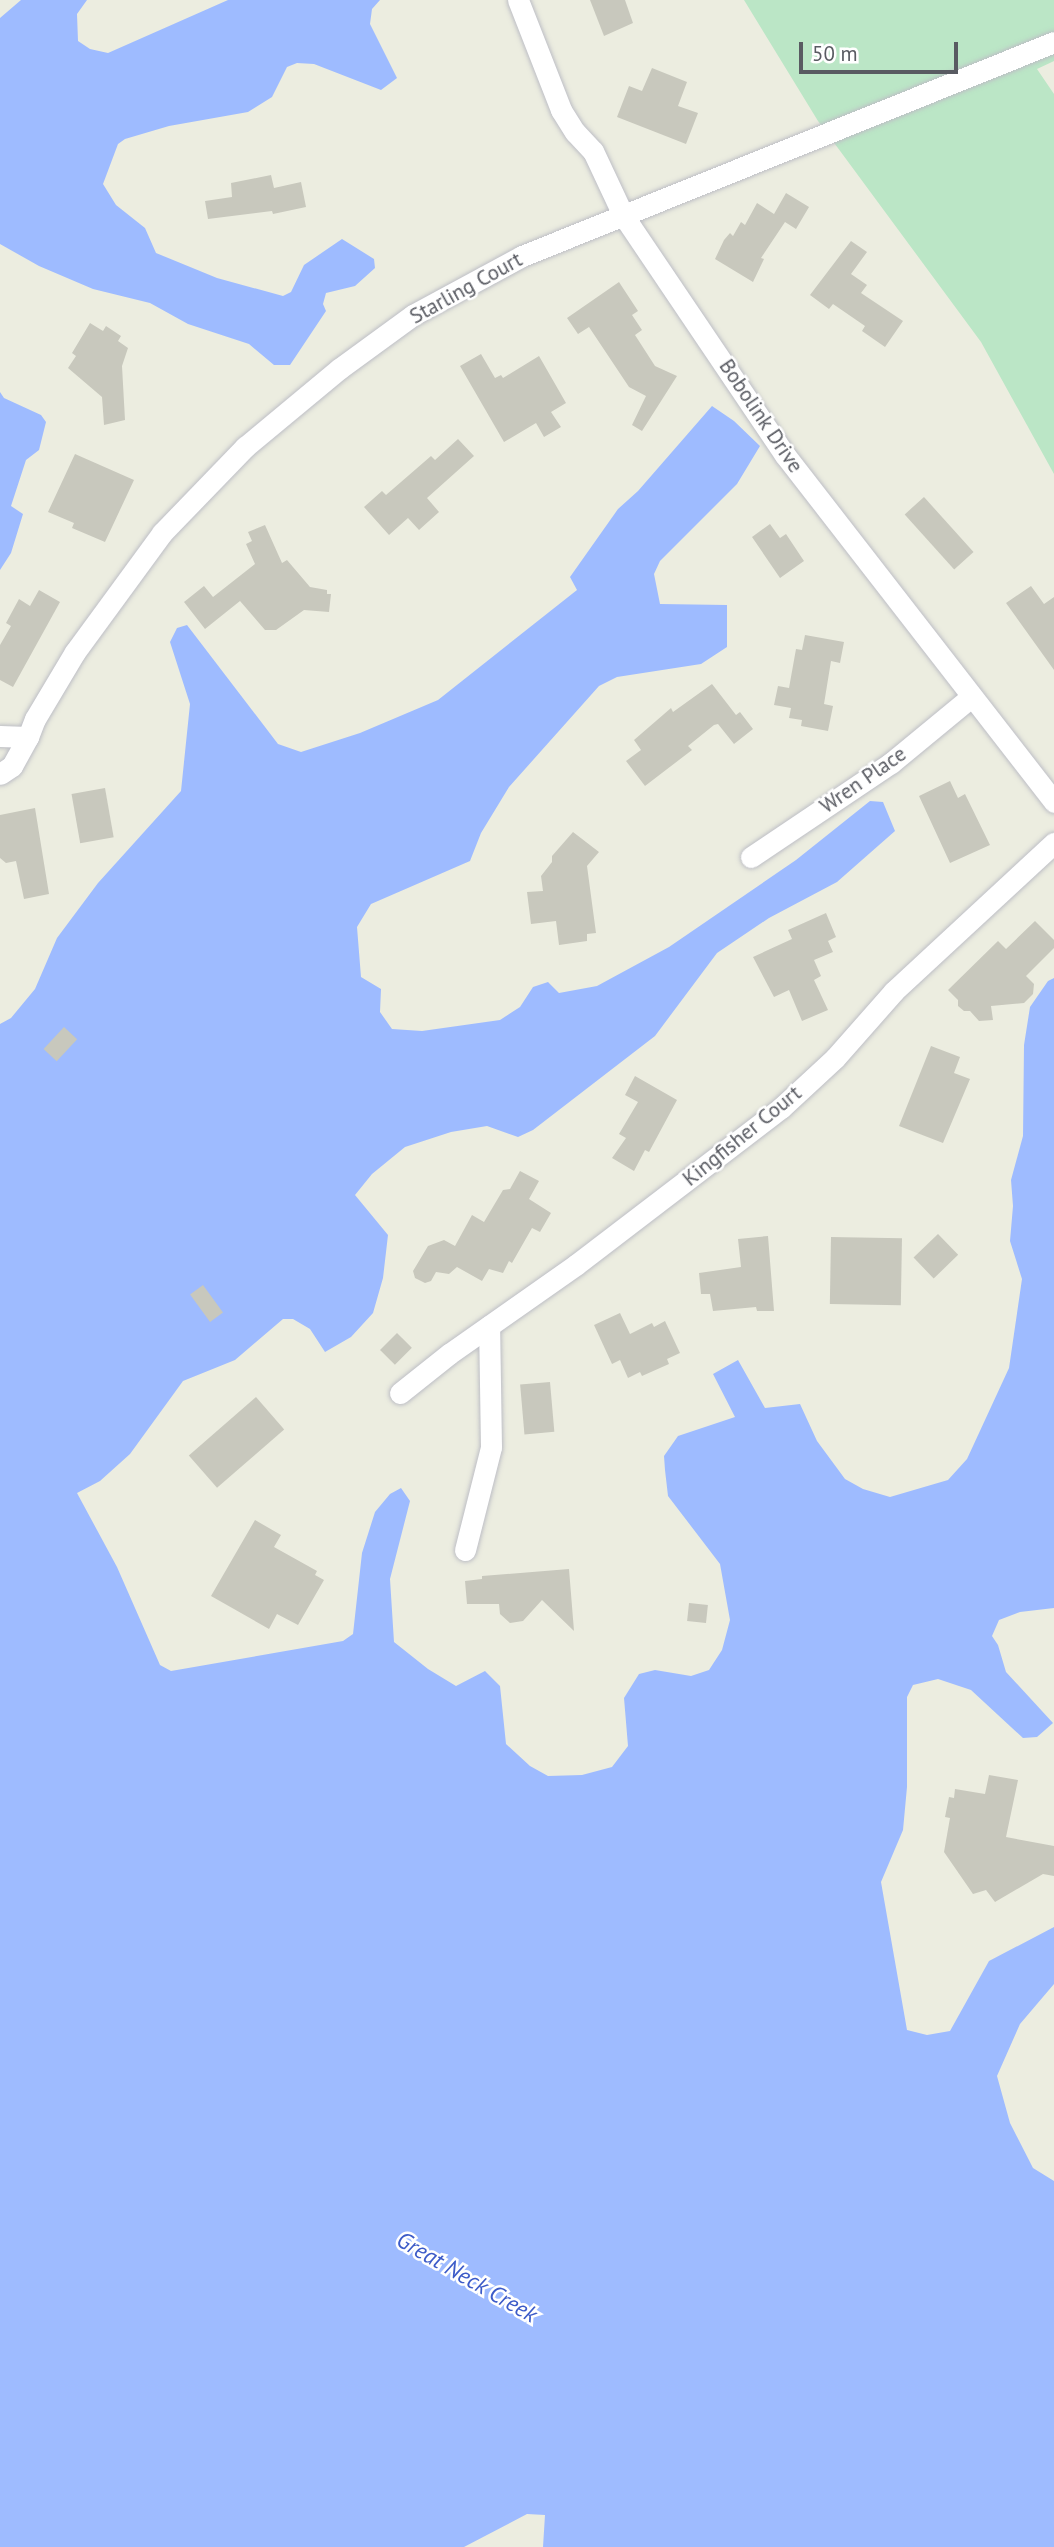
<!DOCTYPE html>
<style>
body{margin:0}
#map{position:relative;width:1054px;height:2547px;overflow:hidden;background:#ecede0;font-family:"PT Sans",sans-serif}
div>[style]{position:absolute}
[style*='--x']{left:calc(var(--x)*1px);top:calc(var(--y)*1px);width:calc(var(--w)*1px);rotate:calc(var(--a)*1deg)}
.green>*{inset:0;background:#bbe6c6}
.water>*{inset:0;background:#9ebbff}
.building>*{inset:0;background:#c8c8bd;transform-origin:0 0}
.roads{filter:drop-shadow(0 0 2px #bdbec5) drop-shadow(0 0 2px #bdbec5)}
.minor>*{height:21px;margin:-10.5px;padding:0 10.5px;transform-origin:10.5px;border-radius:10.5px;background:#fff}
span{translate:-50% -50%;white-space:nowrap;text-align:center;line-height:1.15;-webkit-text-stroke:5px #fff;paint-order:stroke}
.street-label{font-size:21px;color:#595b62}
.water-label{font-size:23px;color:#3c5bc8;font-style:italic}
.scale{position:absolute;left:799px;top:42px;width:159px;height:32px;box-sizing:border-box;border:4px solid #595b62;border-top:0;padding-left:9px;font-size:21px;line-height:24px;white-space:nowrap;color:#595b62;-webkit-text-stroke:5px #fff;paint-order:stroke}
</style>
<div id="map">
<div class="green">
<div style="clip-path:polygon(744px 0,1054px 0,1054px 61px,1037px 69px,1054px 94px,1054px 474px,981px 342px,818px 121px)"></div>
</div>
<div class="water">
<div style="clip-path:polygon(21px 0,87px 0,77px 14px,78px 41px,90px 49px,108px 53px,228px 0,380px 0,372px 9px,370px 24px,397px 78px,381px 90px,314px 64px,297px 63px,287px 67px,272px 97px,248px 112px,169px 126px,125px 139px,118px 144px,103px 184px,116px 205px,145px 228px,156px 253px,217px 278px,283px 296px,291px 292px,304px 265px,342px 239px,374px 259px,375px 268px,355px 286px,326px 293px,323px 304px,326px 311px,290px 365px,274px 365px,249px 344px,188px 324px,150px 303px,93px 289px,39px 266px,0 244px,0 18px)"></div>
<div style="clip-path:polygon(0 392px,4px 398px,41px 415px,46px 422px,39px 450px,26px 460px,11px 506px,23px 514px,11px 553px,0 570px)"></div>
<div style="clip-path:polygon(712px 406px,734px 421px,760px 446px,737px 484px,660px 561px,654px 574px,660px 604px,727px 605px,727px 647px,701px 664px,617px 677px,599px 686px,509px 787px,481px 833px,470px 861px,371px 904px,357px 927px,361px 977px,381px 989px,380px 1012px,392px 1029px,422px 1031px,500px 1020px,520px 1007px,533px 987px,548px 982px,559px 993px,597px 986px,669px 947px,796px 860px,870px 801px,883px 802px,895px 831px,837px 882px,769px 918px,717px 953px,655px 1036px,533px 1130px,518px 1137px,487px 1126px,451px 1132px,405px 1147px,372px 1174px,355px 1195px,388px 1235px,383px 1278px,373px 1313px,351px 1337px,325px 1352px,310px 1329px,293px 1319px,283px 1319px,235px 1360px,183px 1381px,130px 1454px,100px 1481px,77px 1493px,117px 1567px,160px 1665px,171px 1671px,343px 1641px,353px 1634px,362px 1553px,375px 1512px,390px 1494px,401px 1488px,410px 1501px,390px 1579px,394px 1642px,428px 1669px,456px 1686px,485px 1671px,500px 1686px,506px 1744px,530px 1766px,548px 1776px,582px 1775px,612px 1767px,628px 1746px,624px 1698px,639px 1674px,655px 1670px,691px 1676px,709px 1670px,722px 1650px,730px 1620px,720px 1564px,668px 1496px,665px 1470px,664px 1456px,678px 1436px,735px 1417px,713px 1374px,738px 1360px,765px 1408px,800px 1404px,817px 1441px,845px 1479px,863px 1489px,890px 1497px,948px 1480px,967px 1459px,1009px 1368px,1022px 1279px,1010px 1241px,1013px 1206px,1011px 1180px,1023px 1136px,1024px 1045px,1030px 1007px,1048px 981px,1054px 978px,1054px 1608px,1020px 1612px,999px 1620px,992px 1636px,998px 1645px,1006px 1672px,1053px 1723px,1037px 1737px,1023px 1738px,971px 1690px,938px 1679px,913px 1685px,907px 1697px,907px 1787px,903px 1830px,881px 1882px,907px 2030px,927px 2035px,950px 2031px,989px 1961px,1054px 1927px,1054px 1984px,1020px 2024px,997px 2076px,1010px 2123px,1033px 2168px,1054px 2181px,1054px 2547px,543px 2547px,545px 2515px,527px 2514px,464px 2547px,0 2547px,0 1024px,11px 1018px,35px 989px,57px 938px,98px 883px,181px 791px,190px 704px,170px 642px,177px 628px,187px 625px,278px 744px,301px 752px,360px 733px,438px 700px,577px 590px,570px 577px,618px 509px,638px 491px)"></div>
</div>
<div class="building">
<div style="clip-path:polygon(590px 0,625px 0,633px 23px,604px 36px)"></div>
<div style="clip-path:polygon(652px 68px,687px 82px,678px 106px,698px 113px,686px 144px,617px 117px,629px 86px,642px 91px)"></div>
<div style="clip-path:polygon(271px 175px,274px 188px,301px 182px,306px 207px,273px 214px,272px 211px,208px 219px,205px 201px,232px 197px,231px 183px)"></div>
<div style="clip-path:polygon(786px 193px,809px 207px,796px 229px,785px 222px,761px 258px,764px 259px,753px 282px,715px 259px,724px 240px,730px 233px,733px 236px,741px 222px,745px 225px,757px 203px,774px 214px)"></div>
<div style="clip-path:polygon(851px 241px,867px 252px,851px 274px,867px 285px,861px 293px,903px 321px,885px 347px,862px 331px,865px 326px,833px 304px,829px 309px,810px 295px)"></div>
<div style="clip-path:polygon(619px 282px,638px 311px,632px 315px,642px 330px,635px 335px,655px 366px,677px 376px,642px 431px,632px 425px,646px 396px,629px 387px,589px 327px,578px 334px,567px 318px)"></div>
<div style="clip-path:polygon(90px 323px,103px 331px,106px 326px,121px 336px,118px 341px,128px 348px,122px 366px,125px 420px,104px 425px,102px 397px,68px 368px,76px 356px,72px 353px)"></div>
<div style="clip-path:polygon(481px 354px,495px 378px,501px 375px,503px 378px,539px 356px,566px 403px,551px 412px,561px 427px,544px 437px,536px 423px,504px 442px,460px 366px)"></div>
<div style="clip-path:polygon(458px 439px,474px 456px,427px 498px,439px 512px,419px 530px,408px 518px,389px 535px,364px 507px,382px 491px,386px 495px,431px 456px,435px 460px)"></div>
<div style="clip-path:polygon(75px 454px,134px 480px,105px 542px,72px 528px,74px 523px,48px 512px)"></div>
<div style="left:924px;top:497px;width:74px;height:26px;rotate:48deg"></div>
<div style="clip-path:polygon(770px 524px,780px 538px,786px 534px,804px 561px,780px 578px,752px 537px)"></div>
<div style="clip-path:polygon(265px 525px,282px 563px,287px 560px,310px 587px,327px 590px,327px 594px,331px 594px,329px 612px,304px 610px,276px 630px,265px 630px,240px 601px,205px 629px,184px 602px,204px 586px,213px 597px,255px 564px,246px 544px,252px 541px,248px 532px)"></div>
<div style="clip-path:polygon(1031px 586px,1044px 604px,1054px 597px,1054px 670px,1006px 603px)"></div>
<div style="clip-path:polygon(39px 590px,60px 602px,13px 687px,0 680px,0 645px,11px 626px,6px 623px,19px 599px,30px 606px)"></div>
<div style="clip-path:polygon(805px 635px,844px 642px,840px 663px,831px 661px,824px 704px,833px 706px,828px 731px,801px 726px,802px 720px,789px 718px,791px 708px,774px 705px,778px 686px,789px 688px,796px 649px,802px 650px)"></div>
<div style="clip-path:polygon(712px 684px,736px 715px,740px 712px,753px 729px,734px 744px,718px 724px,714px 725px,688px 746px,692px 750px,645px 786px,626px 761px,641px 750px,634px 740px,671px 708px,673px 712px)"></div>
<div style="clip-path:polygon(950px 781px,958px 798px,965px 794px,990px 845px,950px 863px,919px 796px)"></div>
<div style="left:105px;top:788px;width:50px;height:34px;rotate:80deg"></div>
<div style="clip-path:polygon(35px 808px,49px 894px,24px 899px,16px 861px,6px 863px,0 858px,0 815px)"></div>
<div style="clip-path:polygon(573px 832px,599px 852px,587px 866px,596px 933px,587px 934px,587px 941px,559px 945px,556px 921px,531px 924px,527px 892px,543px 891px,541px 876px,552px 862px,552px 856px)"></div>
<div style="clip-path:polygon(826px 913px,836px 937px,828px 941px,833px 952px,814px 960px,821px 976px,814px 980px,828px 1010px,802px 1021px,789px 990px,774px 997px,753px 957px,792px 939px,788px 930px)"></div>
<div style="clip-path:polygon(1035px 921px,1054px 940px,1054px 948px,1026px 976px,1034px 984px,1033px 994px,1024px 1003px,991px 1006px,993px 1020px,979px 1021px,970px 1011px,964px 1011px,958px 1006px,958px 1000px,948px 990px,998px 941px,1006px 949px)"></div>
<div style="left:64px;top:1027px;width:18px;height:30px;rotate:43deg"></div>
<div style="clip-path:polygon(931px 1046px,960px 1057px,954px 1073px,970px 1079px,943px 1143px,899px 1126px)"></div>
<div style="clip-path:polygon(635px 1076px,677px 1100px,649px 1152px,645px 1150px,634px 1171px,612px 1158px,626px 1138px,619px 1134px,638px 1102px,625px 1095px)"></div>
<div style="clip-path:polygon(520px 1171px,539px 1181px,529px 1199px,551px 1213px,540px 1232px,532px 1228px,512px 1263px,509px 1261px,503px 1273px,489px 1269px,482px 1281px,457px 1267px,449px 1274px,436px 1272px,431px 1281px,425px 1283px,415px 1278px,413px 1271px,428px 1246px,444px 1240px,455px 1246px,472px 1215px,484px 1222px,503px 1190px,510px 1189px)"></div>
<div style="left:938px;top:1234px;width:29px;height:34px;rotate:46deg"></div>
<div style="clip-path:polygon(768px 1236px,774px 1311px,757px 1311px,756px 1307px,713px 1311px,710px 1294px,701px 1294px,699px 1273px,741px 1267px,738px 1239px)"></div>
<div style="left:831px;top:1237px;width:71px;height:67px;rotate:1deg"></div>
<div style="left:203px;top:1285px;width:34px;height:16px;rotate:54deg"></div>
<div style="clip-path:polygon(620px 1313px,630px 1334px,652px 1323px,654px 1327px,665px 1321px,680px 1353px,667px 1359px,669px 1364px,642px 1376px,640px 1372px,628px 1378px,620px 1360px,612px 1364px,594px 1325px)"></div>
<div style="left:397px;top:1333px;width:21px;height:24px;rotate:45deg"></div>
<div style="left:550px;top:1382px;width:50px;height:30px;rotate:85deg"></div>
<div style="left:256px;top:1397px;width:43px;height:89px;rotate:49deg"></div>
<div style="clip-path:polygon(255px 1520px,281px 1535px,274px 1547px,317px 1571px,315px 1575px,324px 1580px,298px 1625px,277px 1614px,269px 1629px,211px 1596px)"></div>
<div style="clip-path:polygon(569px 1569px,574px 1631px,542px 1600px,523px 1621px,510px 1623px,500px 1614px,499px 1604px,467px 1604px,465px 1581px,482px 1579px,482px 1576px)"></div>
<div style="left:689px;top:1603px;width:19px;height:18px;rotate:6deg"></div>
<div style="clip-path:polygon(989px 1775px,1018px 1780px,1006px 1837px,1054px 1846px,1054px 1876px,1043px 1874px,995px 1902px,986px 1890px,973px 1894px,944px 1852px,950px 1818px,945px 1817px,949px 1797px,954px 1798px,955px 1789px,985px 1794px)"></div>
</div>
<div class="roads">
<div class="minor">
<div style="--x:518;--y:0;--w:118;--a:68.6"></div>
<div style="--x:561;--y:110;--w:26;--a:58"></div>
<div style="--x:575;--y:132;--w:26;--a:47"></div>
<div style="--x:593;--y:151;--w:71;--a:64.9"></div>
<div style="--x:623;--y:215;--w:290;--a:56"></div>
<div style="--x:785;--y:455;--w:439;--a:52.2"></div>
<div style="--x:0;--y:736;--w:28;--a:2"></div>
<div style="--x:28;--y:737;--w:33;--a:119"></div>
<div style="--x:12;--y:766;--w:14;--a:146"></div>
<div style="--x:28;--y:737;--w:19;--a:-69"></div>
<div style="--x:35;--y:719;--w:78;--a:-59.2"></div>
<div style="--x:75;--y:652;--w:147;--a:-53.8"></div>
<div style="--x:162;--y:533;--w:120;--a:-46"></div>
<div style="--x:245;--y:447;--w:122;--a:-39.7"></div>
<div style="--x:339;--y:369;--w:92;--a:-36.1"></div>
<div style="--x:413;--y:315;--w:124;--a:-28.4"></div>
<div style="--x:522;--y:256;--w:573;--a:-21.91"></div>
<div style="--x:751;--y:857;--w:169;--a:-33.9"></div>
<div style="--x:891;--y:763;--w:104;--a:-39.5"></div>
<div style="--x:400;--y:1393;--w:63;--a:-38.5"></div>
<div style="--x:449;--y:1354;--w:156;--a:-35.1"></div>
<div style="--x:577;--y:1264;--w:257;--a:-37.4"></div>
<div style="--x:781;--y:1108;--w:74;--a:-42.8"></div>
<div style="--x:835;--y:1058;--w:89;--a:-48.6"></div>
<div style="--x:894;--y:991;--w:218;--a:-42.8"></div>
<div style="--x:465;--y:1550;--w:106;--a:-75.8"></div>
<div style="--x:491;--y:1447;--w:121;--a:-90.9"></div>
</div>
</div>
<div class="street-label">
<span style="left:466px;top:288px;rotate:-29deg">Starling Court</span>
<span style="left:761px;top:416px;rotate:56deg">Bobolink Drive</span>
<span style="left:863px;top:780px;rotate:-35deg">Wren Place</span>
<span style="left:742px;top:1136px;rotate:-39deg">Kingfisher Court</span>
</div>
<div class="water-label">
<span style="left:467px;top:2277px;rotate:30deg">Great Neck Creek</span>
</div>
<div class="scale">50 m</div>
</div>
